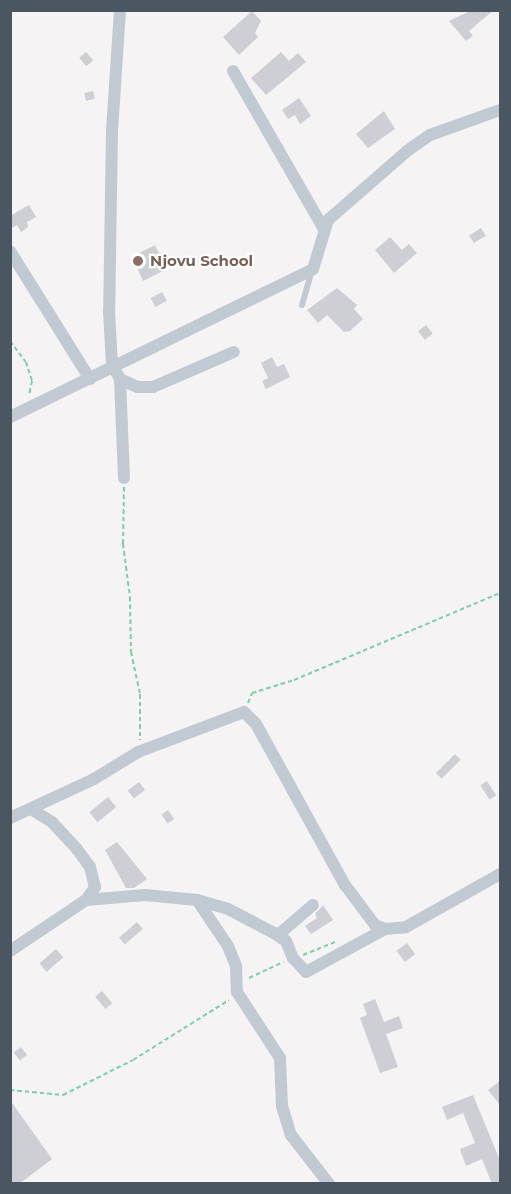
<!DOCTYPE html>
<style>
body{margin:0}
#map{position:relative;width:511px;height:1194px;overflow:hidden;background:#f5f3f3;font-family:Montserrat,sans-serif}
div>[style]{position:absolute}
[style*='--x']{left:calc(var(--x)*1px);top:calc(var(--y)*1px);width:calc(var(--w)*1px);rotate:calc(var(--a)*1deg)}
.building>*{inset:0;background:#cdcfd5;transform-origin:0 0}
.path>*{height:2px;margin-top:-1px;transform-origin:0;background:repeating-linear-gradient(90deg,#7ad0a6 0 4.5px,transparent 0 7.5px)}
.service>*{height:6px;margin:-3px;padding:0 3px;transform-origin:3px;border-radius:3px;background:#c1cad2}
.minor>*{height:12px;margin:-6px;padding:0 6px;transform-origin:6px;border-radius:6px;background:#c1cad2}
.dots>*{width:16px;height:16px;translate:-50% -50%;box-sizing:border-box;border:3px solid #fff;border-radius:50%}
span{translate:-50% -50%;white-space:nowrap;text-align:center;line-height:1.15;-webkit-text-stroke:4.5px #fff;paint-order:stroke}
.education-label{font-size:15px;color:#785e54;font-weight:700}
.left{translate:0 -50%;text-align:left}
.frame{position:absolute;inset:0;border:12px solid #4a5661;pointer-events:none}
</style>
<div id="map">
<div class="building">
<div style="clip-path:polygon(472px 10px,494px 10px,469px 31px,473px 36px,466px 41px,449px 21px)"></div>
<div style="clip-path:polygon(252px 11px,261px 21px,255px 33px,258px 37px,239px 55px,223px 37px)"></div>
<div style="left:86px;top:52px;width:11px;height:9px;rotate:49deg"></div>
<div style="clip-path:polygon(281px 52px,289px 61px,298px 53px,306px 62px,266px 95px,251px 78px)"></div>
<div style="left:93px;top:91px;width:8px;height:9px;rotate:76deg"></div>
<div style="clip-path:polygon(299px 98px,311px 116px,300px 124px,295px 115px,288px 119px,282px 110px)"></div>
<div style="clip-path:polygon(384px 111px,395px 129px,368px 148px,356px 134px)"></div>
<div style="clip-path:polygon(29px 205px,36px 217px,27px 222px,28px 227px,21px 232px,17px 225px,10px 229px,10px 216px)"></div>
<div style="left:481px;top:228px;width:9px;height:14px;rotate:58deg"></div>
<div style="clip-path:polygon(390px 237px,402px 250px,409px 244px,417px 253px,394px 273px,375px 250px)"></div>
<div style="clip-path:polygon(155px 245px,167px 269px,143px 281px,137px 267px,144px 263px,139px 253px)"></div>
<div style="clip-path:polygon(337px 288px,357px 305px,354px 309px,363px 319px,350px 331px,344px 332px,327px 315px,318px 323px,307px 310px)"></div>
<div style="left:162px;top:292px;width:10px;height:13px;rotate:61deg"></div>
<div style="left:426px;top:325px;width:11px;height:10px;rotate:52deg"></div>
<div style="clip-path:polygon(272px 357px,277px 367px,284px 364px,290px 377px,266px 389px,262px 381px,268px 378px,261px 363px)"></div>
<div style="left:455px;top:754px;width:8px;height:27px;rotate:45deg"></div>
<div style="left:487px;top:781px;width:17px;height:8px;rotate:57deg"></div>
<div style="left:139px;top:782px;width:10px;height:14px;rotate:53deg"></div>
<div style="left:108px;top:797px;width:13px;height:24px;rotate:51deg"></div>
<div style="left:168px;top:810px;width:11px;height:8px;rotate:56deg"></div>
<div style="clip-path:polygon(117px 842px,147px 879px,134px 888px,126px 888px,105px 850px)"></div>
<div style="clip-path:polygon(323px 905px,333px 920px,311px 934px,305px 926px,317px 918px,315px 914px)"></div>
<div style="left:137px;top:922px;width:9px;height:24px;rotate:49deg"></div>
<div style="left:407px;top:943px;width:14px;height:13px;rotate:54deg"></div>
<div style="left:56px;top:949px;width:11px;height:22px;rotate:49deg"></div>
<div style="left:102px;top:991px;width:16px;height:9px;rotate:50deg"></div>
<div style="clip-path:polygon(375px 999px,384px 1022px,399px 1016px,403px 1028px,386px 1034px,398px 1067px,380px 1073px,360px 1018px,367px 1015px,363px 1004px)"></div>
<div style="left:21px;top:1047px;width:10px;height:9px;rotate:53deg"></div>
<div style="clip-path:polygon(501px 1080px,501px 1106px,488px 1090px)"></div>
<div style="clip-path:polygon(473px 1095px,501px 1163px,501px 1184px,492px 1184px,482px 1159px,466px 1166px,460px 1149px,475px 1143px,463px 1113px,447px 1120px,442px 1107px)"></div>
<div style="clip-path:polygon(10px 1100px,52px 1159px,19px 1184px,10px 1184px)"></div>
</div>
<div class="path">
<div style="--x:10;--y:341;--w:26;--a:53"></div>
<div style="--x:26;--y:362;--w:20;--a:72"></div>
<div style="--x:32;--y:381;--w:14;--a:102"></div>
<div style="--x:124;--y:487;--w:57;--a:91"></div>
<div style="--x:123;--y:544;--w:53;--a:82.5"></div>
<div style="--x:130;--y:597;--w:55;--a:89"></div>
<div style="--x:131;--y:652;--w:43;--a:77.9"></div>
<div style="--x:140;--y:694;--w:46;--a:90"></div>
<div style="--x:248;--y:703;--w:11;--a:-68"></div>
<div style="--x:252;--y:693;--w:44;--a:-17.2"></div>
<div style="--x:294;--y:680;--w:224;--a:-22.9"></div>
<div style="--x:303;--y:955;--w:37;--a:-22"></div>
<div style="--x:249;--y:978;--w:38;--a:-25"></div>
<div style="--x:10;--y:1090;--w:53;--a:5.4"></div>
<div style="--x:63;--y:1095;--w:78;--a:-26.6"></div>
<div style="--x:133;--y:1060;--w:113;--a:-32"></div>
</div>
<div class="service">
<div style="--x:302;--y:305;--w:37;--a:-74"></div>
</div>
<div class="minor">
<div style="--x:120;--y:10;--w:120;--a:93.8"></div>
<div style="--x:112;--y:130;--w:181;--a:90.9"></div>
<div style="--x:109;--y:311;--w:54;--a:86.8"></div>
<div style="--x:112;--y:365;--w:16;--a:60"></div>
<div style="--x:120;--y:379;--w:99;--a:87.7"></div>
<div style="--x:233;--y:71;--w:182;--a:60.1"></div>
<div style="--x:10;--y:251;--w:151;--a:58"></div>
<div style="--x:120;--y:379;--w:19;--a:25"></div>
<div style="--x:137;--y:387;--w:16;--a:0"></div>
<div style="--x:153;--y:387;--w:88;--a:-23.4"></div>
<div style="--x:10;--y:417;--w:337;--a:-26"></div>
<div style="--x:313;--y:269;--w:51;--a:-73"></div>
<div style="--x:328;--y:220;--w:105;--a:-41.1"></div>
<div style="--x:407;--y:151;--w:28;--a:-35"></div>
<div style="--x:430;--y:135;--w:74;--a:-19.7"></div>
<div style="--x:10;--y:818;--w:93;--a:-24.9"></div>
<div style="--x:94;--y:779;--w:52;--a:-31.5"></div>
<div style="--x:138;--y:752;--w:113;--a:-20.7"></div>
<div style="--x:244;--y:712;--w:17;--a:45"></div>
<div style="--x:256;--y:724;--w:184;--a:61.1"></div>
<div style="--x:345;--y:885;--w:50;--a:53.1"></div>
<div style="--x:375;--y:925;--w:11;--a:22"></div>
<div style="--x:385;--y:929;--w:21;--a:-5"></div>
<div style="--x:406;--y:927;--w:108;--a:-29.4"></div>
<div style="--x:86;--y:900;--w:59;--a:-4.8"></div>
<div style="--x:145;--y:895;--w:52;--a:5.5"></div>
<div style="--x:197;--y:900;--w:55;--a:56"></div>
<div style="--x:228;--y:946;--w:22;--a:68"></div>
<div style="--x:236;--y:966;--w:26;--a:88"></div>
<div style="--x:237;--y:992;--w:79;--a:56.9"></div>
<div style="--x:280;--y:1058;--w:48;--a:87.6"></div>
<div style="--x:282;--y:1106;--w:30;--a:73"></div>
<div style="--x:291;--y:1135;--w:62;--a:52.2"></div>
<div style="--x:197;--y:900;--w:32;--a:16"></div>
<div style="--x:228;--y:909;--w:52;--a:27.6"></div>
<div style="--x:274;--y:933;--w:14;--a:34"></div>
<div style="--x:286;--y:941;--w:18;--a:68"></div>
<div style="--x:293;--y:958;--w:19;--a:47"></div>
<div style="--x:306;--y:972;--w:90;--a:-28.6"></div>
<div style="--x:278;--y:935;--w:46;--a:-40.6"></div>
<div style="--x:10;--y:951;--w:92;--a:-33.9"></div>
<div style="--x:86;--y:900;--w:16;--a:-55"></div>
<div style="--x:95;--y:887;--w:21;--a:-104"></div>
<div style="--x:90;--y:867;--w:22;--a:-126"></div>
<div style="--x:77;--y:849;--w:37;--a:-133"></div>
<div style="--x:52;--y:822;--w:22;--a:-148"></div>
</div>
<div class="dots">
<div style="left:138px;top:261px;background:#8d6e63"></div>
</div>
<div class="education-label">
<span class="left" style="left:150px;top:261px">Njovu School</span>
</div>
<div class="frame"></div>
</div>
